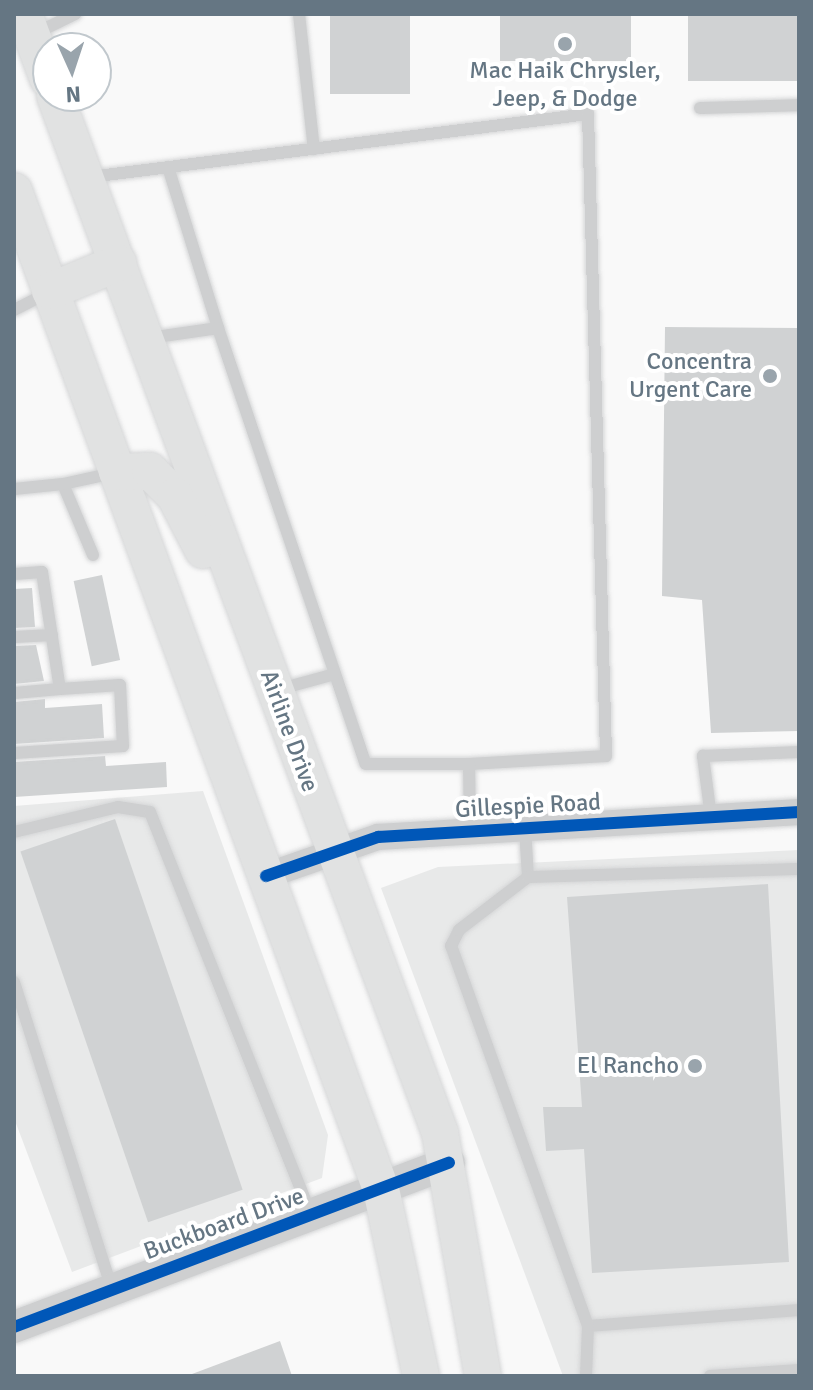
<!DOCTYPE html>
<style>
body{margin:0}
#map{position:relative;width:813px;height:1390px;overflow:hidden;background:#f9f9f9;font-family:Signika,sans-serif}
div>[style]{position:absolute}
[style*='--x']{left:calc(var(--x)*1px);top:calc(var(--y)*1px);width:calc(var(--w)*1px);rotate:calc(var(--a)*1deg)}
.built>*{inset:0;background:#e8e9e9}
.building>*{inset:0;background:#d0d2d3;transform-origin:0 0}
.roads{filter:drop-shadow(0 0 2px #d5d6d7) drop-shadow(0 0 2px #d5d6d7)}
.service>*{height:12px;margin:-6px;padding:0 6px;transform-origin:6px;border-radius:6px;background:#cecfd0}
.minor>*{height:26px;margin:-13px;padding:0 13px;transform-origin:13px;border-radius:13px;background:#cecfd0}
.tertiary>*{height:32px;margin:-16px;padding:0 16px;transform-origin:16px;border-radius:16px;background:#cecfd0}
.secondary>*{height:36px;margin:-18px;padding:0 18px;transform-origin:18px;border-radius:18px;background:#e1e2e2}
.cycleway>*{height:12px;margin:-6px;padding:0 6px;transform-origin:6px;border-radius:6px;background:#0057b8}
.dots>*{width:22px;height:22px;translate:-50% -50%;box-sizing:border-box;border:4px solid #fff;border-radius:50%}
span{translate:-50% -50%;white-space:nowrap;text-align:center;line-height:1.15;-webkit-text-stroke:8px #fff;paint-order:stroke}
.poi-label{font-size:24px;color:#657683}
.right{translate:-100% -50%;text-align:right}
.street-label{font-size:24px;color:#657683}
.frame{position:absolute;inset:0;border:16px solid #657683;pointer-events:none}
.north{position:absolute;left:32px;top:32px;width:80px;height:80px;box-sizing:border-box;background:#fff;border:2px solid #c1c8cd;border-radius:50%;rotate:177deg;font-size:22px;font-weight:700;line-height:32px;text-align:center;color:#657683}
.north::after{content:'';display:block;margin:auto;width:28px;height:36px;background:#99a4ac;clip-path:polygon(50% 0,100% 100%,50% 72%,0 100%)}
</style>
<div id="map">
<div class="built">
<div style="clip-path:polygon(203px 791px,328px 1135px,322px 1178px,72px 1272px,14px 1118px,14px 806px)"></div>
<div style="clip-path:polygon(799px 850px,799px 1376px,563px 1376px,381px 888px,438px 867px)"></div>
</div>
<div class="building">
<div style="left:330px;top:14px;width:80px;height:80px"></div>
<div style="left:500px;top:14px;width:131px;height:47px"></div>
<div style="left:688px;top:14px;width:111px;height:67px"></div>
<div style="clip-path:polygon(665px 327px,799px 328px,799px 731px,711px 733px,702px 600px,662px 596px)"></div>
<div style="left:102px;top:575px;width:87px;height:29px;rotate:78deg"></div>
<div style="clip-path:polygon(32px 588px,35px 627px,14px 628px,14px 589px)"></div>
<div style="clip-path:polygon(36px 645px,44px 681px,14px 684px,14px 646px)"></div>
<div style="clip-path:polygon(45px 699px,45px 708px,102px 704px,104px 738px,14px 744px,14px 702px)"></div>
<div style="clip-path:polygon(105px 756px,106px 766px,166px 762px,167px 787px,14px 797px,14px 762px)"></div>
<div style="left:115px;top:819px;width:392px;height:100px;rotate:71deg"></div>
<div style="clip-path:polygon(768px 884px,789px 1262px,592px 1273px,584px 1149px,546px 1151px,543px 1107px,582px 1107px,567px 897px)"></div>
<div style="clip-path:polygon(280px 1341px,292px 1376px,192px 1376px,192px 1374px)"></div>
</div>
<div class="roads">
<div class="service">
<div style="--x:299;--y:14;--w:136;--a:83.7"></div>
<div style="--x:34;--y:34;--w:46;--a:-26"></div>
<div style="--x:700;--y:108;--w:99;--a:-1.7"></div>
<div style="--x:168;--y:167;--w:169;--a:72.7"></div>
<div style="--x:90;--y:177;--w:502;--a:-7.21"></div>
<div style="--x:588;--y:114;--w:642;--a:88.39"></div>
<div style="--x:606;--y:756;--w:137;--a:176.7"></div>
<div style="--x:469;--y:764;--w:67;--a:89.1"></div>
<div style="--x:14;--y:310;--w:38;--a:-27"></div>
<div style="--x:149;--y:338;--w:70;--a:-8.2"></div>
<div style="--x:218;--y:328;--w:460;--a:71.3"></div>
<div style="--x:366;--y:764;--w:103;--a:0"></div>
<div style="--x:14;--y:489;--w:49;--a:-5.8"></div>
<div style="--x:93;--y:555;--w:77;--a:-112.9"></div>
<div style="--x:63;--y:484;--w:51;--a:-12.4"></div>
<div style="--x:14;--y:574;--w:28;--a:-4"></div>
<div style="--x:42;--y:572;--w:118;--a:81.3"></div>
<div style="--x:60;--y:689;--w:60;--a:-3.8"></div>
<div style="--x:120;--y:685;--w:61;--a:87.2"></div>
<div style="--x:123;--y:746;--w:109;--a:176.3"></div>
<div style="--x:14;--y:637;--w:38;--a:-3"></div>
<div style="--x:280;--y:689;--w:57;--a:-15.3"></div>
<div style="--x:14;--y:693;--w:46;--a:-5"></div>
<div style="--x:711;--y:817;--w:62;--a:-97.5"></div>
<div style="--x:703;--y:756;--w:96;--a:-2.4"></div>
<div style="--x:525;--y:828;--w:49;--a:86.5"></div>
<div style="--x:14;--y:832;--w:107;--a:-13.5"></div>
<div style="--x:118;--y:807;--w:32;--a:9"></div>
<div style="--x:150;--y:812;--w:433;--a:68.2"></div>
<div style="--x:14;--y:982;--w:322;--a:72.3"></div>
<div style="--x:588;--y:1326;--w:212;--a:-4.3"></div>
<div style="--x:586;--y:1376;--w:50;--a:-87.7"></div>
<div style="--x:588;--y:1326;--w:404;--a:-109.8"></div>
<div style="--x:451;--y:946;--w:18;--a:-63"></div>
<div style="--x:459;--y:930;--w:87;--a:-37.5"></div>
<div style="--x:528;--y:877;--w:271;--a:-1.7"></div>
<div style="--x:710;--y:1376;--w:89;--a:-3.9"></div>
</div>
<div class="minor">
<div style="--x:266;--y:876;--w:119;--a:-19.2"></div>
<div style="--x:378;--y:837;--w:422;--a:-3.4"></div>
</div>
<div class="tertiary">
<div style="--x:14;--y:1327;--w:465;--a:-20.7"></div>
</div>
<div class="secondary">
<div style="--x:24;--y:14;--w:69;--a:69.7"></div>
<div style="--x:55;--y:96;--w:1106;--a:69.63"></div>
<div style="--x:440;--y:1133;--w:247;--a:80"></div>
<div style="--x:14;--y:191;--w:1063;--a:69.81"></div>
<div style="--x:381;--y:1189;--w:191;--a:77.9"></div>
<div style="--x:50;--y:291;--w:74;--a:-22.4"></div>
<div style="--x:117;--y:472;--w:33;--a:-2"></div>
<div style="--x:150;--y:471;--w:35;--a:45"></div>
<div style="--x:175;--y:496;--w:61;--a:62.6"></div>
</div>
</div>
<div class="cycleway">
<div style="--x:266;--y:876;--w:119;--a:-19.2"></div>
<div style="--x:378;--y:837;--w:422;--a:-3.4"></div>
<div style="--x:14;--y:1327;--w:465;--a:-20.7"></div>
</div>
<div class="dots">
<div style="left:565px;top:44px;background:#99a4ac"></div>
<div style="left:770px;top:376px;background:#99a4ac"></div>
<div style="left:695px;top:1066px;background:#99a4ac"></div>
</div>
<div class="poi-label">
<span style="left:565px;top:85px">Mac Haik Chrysler,<br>Jeep, &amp; Dodge</span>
<span class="right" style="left:752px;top:376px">Concentra<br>Urgent Care</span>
<span class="right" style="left:679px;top:1066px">El Rancho</span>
</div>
<div class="street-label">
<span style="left:289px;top:731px;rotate:70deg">Airline Drive</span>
<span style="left:528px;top:806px;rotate:-3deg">Gillespie Road</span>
<span style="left:224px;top:1224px;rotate:-20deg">Buckboard Drive</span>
</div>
<div class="frame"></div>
<div class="north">N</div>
</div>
